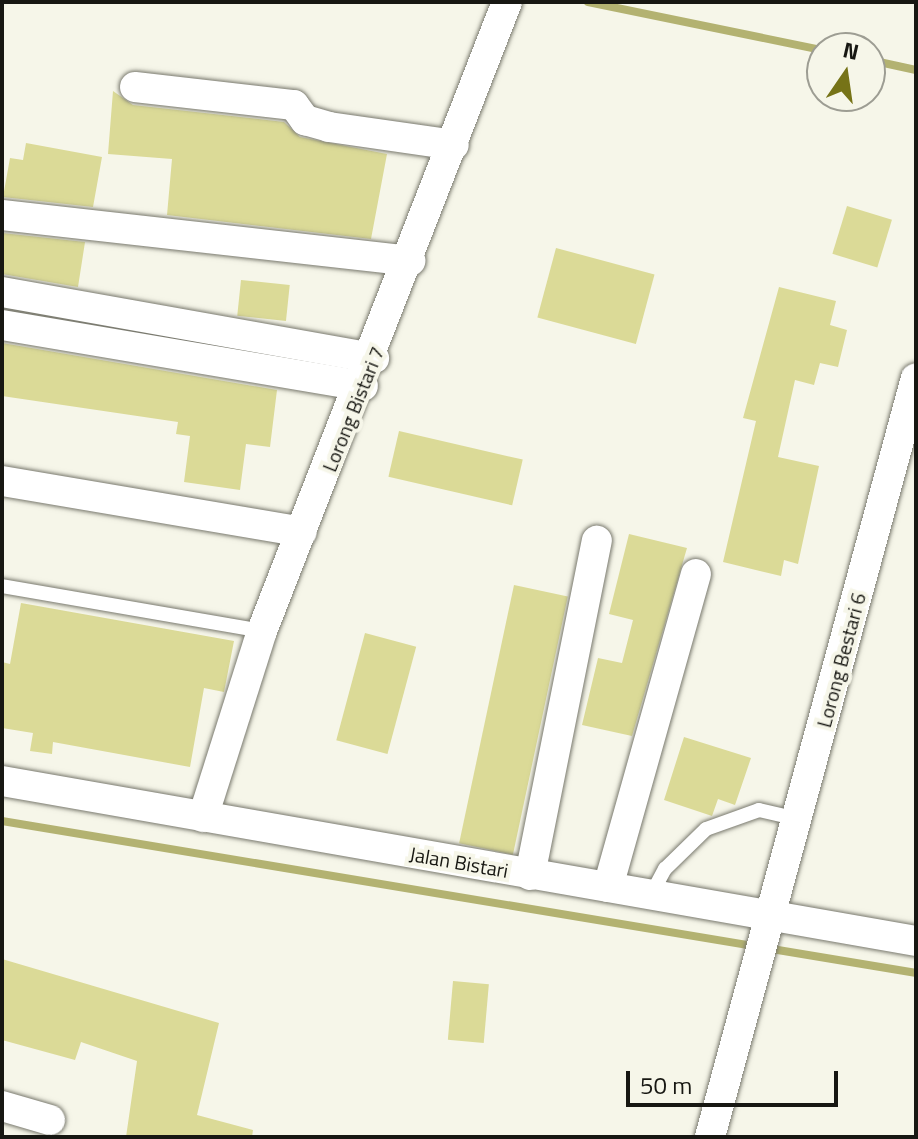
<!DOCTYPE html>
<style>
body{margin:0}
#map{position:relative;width:918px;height:1139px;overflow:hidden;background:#f6f6e9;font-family:"Titillium Web",sans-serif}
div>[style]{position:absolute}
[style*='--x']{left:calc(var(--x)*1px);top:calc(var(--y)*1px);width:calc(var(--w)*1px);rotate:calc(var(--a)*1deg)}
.stream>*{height:8px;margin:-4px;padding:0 4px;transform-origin:4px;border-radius:4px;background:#b3b271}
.building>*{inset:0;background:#dbda97;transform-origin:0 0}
.roads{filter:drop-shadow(0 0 2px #79796e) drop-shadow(0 0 2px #79796e)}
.service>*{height:14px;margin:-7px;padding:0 7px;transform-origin:7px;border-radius:7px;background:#fff}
.minor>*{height:30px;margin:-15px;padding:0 15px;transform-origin:15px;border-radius:15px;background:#fff}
span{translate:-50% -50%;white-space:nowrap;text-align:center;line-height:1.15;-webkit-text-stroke:8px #f6f6e9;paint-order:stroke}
.street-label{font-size:20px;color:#171712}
.frame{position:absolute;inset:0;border:4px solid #171712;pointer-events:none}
.north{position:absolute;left:806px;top:32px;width:80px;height:80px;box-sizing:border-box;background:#f6f6e9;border:2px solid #9d9d93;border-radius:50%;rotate:13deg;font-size:22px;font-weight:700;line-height:32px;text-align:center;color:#171712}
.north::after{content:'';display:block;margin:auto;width:28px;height:36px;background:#767317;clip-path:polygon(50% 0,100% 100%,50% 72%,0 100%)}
.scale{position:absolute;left:626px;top:1071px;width:212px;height:36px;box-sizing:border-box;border:4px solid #171712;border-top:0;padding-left:10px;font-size:24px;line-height:28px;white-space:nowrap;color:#171712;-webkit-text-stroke:6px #f6f6e9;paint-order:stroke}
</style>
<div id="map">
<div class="stream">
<div style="--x:588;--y:2;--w:239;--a:11.6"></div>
<div style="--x:870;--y:60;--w:47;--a:12.3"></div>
<div style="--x:2;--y:821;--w:927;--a:9.44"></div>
</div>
<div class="building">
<div style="clip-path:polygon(113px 91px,133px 105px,284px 122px,300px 137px,387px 154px,371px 239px,167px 215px,172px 159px,108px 154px)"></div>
<div style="clip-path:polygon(26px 143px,102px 157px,93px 207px,3px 197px,10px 158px,23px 160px)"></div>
<div style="left:847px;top:206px;width:47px;height:50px;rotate:17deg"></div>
<div style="clip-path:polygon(2px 233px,85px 242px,78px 287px,2px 274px)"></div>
<div style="left:556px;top:248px;width:102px;height:72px;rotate:15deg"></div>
<div style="left:241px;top:280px;width:49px;height:36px;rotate:6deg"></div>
<div style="clip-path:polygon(779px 287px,836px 301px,830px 325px,847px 330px,838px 367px,820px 363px,814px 385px,795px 380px,778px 457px,819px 466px,798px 564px,784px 560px,781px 576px,723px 562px,756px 421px,743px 418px)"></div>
<div style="clip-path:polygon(2px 343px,277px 390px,270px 447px,246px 444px,240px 490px,184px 482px,190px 436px,176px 434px,178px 422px,2px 396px)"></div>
<div style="left:399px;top:431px;width:127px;height:47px;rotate:13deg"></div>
<div style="clip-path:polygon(629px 534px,687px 548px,632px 736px,582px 725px,598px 658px,622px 663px,633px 620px,609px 614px)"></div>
<div style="left:514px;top:585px;width:55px;height:264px;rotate:12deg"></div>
<div style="clip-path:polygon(21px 603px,234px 641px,224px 692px,204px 688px,190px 767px,53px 742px,52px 754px,30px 751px,33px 733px,2px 728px,2px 662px,10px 664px)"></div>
<div style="left:365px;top:633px;width:53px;height:111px;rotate:15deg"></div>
<div style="clip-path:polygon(684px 737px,751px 758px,735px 805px,718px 799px,712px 816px,664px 800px)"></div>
<div style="clip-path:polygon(2px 959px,219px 1023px,197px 1115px,253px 1130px,252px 1137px,126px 1137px,137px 1061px,81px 1042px,75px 1060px,2px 1040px)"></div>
<div style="left:453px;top:981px;width:36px;height:59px;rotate:5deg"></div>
</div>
<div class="roads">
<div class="service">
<div style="--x:2;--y:586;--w:264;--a:9.8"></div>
<div style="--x:651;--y:895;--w:30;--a:-62"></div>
<div style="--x:665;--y:869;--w:57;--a:-44.3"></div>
<div style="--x:706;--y:829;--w:56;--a:-19.7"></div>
<div style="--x:759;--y:810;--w:40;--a:13"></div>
</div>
<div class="minor">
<div style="--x:135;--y:87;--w:160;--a:6.5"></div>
<div style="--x:294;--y:105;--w:19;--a:54"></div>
<div style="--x:305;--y:120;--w:25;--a:16"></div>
<div style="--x:329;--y:127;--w:126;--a:8.2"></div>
<div style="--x:2;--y:215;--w:411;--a:6.4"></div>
<div style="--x:2;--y:292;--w:378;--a:10.1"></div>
<div style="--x:2;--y:325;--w:366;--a:9.6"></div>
<div style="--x:2;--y:481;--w:304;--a:9.6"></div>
<div style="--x:2;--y:781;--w:928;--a:9.93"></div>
<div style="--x:203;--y:817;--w:195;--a:-72.4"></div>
<div style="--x:262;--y:631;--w:675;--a:-68.72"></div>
<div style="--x:530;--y:875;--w:341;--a:-78.7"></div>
<div style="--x:608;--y:887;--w:325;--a:-74.3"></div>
<div style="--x:2;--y:1106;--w:50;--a:16.3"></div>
<div style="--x:710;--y:1137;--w:786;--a:-74.82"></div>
</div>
</div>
<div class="street-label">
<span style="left:353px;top:409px;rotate:-68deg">Lorong Bistari 7</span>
<span style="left:841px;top:660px;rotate:-75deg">Lorong Bestari 6</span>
<span style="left:459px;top:862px;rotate:10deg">Jalan Bistari</span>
</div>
<div class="frame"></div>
<div class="north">N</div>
<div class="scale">50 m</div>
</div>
